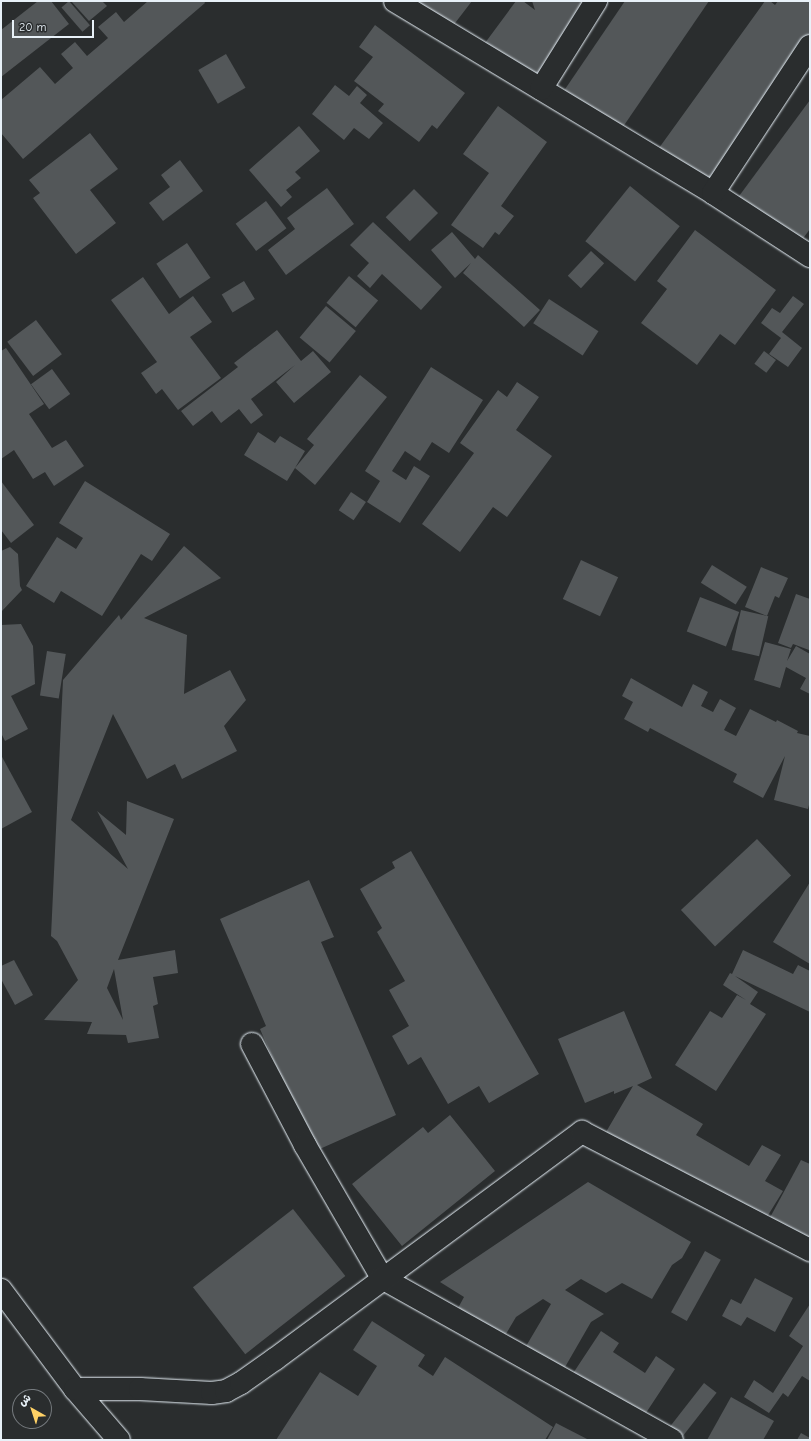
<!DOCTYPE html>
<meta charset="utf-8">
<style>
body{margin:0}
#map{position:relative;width:811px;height:1441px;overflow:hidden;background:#2a2d2e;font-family:"Comic Neue","Playpen Sans Arabic",sans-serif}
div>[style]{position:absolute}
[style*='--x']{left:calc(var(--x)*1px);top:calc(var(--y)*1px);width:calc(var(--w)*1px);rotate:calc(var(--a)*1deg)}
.building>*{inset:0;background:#535759;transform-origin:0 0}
.roads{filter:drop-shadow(0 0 1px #e8f1f8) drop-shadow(0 0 1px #e8f1f8)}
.minor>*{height:22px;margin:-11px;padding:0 11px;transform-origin:11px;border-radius:11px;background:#2a2d2e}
span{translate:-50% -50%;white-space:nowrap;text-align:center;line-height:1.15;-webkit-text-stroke:3px #2a2d2e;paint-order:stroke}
.frame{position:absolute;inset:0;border:2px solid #e8f1f8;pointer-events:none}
.north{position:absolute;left:12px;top:1389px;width:40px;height:40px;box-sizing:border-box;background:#2a2d2e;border:1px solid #767b7f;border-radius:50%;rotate:321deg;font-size:11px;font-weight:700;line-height:16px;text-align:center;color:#e8f1f8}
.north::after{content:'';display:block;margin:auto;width:14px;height:18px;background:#ffd166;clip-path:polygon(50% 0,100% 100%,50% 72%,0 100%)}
.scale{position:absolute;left:12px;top:20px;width:82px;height:18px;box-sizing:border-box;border:2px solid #e8f1f8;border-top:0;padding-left:5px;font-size:12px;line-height:14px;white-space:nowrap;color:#e8f1f8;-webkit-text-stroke:3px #2a2d2e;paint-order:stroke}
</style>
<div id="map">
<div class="building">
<div style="clip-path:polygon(38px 1px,51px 1px,69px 24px,1px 77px,1px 30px)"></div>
<div style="left:69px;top:1px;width:32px;height:10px;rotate:49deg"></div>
<div style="clip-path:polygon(71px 1px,102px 1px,107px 6px,89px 21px)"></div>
<div style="clip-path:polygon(148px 1px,204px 1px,205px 3px,23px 159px,1px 133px,1px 100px,40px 67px,55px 84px,73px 68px,61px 54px,75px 42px,87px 56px,108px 38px,98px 27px,116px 12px,124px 22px)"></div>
<div style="clip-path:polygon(417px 1px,472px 1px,449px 31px,429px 10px)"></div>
<div style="clip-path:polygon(516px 1px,523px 1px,535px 10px,532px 1px,601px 1px,539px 83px,485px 43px)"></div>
<div style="clip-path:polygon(625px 1px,709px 1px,614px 140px,557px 101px)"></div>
<div style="clip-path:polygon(765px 1px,770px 1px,775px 5px,778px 1px,810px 1px,810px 45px,710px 185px,659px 148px)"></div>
<div style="clip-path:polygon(375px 25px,465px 93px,437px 129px,432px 125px,419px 142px,378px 111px,384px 104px,354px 81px,373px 57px,359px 47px)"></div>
<div style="left:226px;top:54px;width:39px;height:32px;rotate:60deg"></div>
<div style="clip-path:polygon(335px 85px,349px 96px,357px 86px,367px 95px,360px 103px,383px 123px,369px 139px,354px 128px,344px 140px,312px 114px)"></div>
<div style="clip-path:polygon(810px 100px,810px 229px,793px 252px,731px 207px)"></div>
<div style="clip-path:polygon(498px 106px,547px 142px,501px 206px,514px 216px,499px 235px,495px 232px,483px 248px,451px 225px,489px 173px,463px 154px)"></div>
<div style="clip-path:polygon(299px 126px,320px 151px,295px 172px,301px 178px,286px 190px,292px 197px,281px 207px,249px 170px)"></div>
<div style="clip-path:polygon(90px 133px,118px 169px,90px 190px,116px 223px,76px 254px,33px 198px,40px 193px,29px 180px)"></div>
<div style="clip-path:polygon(180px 160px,203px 191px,163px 221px,149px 203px,170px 187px,161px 175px)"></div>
<div style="left:630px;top:186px;width:64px;height:71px;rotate:39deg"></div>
<div style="clip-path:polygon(327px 188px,354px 224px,286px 275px,268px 250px,295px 229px,287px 218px)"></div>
<div style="left:414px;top:189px;width:34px;height:40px;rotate:45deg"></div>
<div style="left:266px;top:201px;width:34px;height:38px;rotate:53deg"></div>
<div style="clip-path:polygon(373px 222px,442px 287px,421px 310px,382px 274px,370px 288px,357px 276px,369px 263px,350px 245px)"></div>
<div style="clip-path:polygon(695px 230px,776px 290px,735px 345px,720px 334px,697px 365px,641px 323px,667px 289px,657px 281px)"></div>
<div style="clip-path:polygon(452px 232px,475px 259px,478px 255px,540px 310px,524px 327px,463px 273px,471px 263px,455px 278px,431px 250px)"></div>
<div style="left:187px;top:243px;width:42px;height:37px;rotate:56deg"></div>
<div style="left:591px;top:251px;width:18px;height:34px;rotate:43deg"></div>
<div style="left:349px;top:276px;width:38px;height:35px;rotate:40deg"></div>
<div style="clip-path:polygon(143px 277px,169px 314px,193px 296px,212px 322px,190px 337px,221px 378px,178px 410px,162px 389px,156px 394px,141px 373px,157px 362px,111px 300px)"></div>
<div style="left:244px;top:281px;width:21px;height:26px;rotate:59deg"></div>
<div style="clip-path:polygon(793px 296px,804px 304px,782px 332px,802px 348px,788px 367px,769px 354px,781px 338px,761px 323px,772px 308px,780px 313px)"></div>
<div style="left:549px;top:299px;width:59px;height:29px;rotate:33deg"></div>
<div style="left:326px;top:306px;width:39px;height:41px;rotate:40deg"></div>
<div style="left:36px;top:320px;width:43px;height:36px;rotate:53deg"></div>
<div style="clip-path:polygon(277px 330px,301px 361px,313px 351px,331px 372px,294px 403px,276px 382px,295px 365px,251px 399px,263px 415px,251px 424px,239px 409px,221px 423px,212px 411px,193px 426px,181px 411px,238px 367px,234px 363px)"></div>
<div style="clip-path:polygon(6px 348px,44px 404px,29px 414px,52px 448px,66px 440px,84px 466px,54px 486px,45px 472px,33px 479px,14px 450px,1px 459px,1px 351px)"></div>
<div style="left:764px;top:351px;width:15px;height:16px;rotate:37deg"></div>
<div style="clip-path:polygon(431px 367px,483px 400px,449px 453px,432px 442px,420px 461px,405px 451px,392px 471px,406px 480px,414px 466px,430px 476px,400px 523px,367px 502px,380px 481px,365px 471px)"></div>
<div style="left:52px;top:369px;width:31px;height:26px;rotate:54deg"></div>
<div style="clip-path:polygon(360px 375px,387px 397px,315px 485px,295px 468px,287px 481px,244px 455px,258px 432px,275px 443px,280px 436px,305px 451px,295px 468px,314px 445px,307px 439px)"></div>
<div style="clip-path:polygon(517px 382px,539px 397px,516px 430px,552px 456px,507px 517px,493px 507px,460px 552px,422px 524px,474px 453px,460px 443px,498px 390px,507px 397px)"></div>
<div style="clip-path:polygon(1px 481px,34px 525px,11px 543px,1px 530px)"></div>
<div style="clip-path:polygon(85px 481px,170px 534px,152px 561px,141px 554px,102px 616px,61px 591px,54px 603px,26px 586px,57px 537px,76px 549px,83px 538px,59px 523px)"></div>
<div style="left:351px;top:492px;width:18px;height:22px;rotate:34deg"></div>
<div style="clip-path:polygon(evenodd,184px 546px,221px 578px,144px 618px,187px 635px,184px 694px,230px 670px,246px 700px,224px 726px,237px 751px,182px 779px,175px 764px,147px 779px,113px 714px,71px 820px,128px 869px,97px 811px,126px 835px,127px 801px,174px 819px,118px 960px,175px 950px,178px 973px,153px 977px,158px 1004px,153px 1006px,159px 1038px,128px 1043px,126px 1035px,87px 1034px,92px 1022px,44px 1020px,78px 980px,57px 941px,51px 936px,63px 680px,119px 615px,121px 620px,184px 546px,114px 969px,123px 1020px,107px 988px,114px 969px)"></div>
<div style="clip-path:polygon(10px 547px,18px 554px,20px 586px,22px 590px,1px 612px,1px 551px)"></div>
<div style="left:581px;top:560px;width:41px;height:43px;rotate:25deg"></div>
<div style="left:712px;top:565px;width:41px;height:21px;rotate:32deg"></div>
<div style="clip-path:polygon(761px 567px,788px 578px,779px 598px,775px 596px,767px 616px,745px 607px)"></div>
<div style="clip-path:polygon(796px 594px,810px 599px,809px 650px,793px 644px,791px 648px,778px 643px)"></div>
<div style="left:700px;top:597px;width:42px;height:37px;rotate:21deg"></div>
<div style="left:741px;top:610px;width:28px;height:41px;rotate:13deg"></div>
<div style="clip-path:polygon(21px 624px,33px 646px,35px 684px,11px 696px,28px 729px,5px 741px,1px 733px,1px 625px)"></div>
<div style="clip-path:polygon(765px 642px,791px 649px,787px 661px,796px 646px,810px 654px,810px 694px,800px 689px,806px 678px,786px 667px,780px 688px,754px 680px)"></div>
<div style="left:47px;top:651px;width:19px;height:45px;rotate:9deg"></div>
<div style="clip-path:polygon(631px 678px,682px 707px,693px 684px,708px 692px,701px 706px,713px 712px,720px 699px,736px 708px,724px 730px,736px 736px,750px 709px,776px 722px,777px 720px,798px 731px,797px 733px,810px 736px,810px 801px,808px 809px,774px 800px,785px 756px,763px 798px,733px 782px,737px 774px,650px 728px,648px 732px,624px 719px,633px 702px,622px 696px)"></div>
<div style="clip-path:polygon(1px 755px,32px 812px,1px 829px)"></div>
<div style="left:757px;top:839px;width:50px;height:104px;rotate:47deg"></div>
<div style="clip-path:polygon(411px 851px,539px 1074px,489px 1103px,479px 1086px,448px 1104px,421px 1057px,408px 1065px,392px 1036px,409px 1026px,389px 990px,405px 981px,377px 932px,382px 928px,360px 889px,395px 868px,392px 862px)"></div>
<div style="clip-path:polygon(309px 880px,334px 937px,321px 942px,396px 1115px,313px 1152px,260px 1029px,266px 1026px,220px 919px)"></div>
<div style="clip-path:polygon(810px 882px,810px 964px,773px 942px)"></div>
<div style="clip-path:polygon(743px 950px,793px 974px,798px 965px,810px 971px,810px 1012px,735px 976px,758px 992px,750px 1004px,766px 1014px,716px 1091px,675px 1065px,710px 1011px,722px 1018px,737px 995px,746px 1000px,723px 985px,730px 973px,732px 974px)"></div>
<div style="clip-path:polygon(14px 960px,33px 995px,15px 1005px,1px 979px,1px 966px)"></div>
<div style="clip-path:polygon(624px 1011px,652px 1078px,637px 1085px,703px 1124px,696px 1135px,749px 1166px,762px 1145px,781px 1155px,765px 1181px,783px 1191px,762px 1225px,606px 1132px,633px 1086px,614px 1094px,614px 1091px,585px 1103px,558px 1039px)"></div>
<div style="clip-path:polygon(450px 1115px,495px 1171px,402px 1246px,352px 1184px,423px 1127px,428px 1133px)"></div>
<div style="clip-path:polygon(801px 1160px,810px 1164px,810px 1248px,766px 1225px)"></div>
<div style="clip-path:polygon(588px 1182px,691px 1242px,682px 1258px,672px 1265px,652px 1299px,622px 1283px,606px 1293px,581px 1279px,565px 1290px,604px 1314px,591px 1322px,557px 1381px,519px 1358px,551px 1304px,543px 1299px,516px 1317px,503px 1339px,451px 1321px,464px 1297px,440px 1282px)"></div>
<div style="left:293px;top:1209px;width:85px;height:127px;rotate:52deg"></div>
<div style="left:705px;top:1251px;width:18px;height:70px;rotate:29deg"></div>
<div style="clip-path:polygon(755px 1278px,793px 1298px,775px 1332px,747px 1317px,741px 1326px,722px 1316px,731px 1299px,741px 1304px)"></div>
<div style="clip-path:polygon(810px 1304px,810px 1381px,802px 1376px,788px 1397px,783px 1393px,769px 1413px,744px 1397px,754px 1380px,773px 1393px,803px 1346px,789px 1336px)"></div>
<div style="clip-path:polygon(372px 1321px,425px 1355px,418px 1366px,433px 1376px,445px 1357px,553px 1427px,545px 1440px,276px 1440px,320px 1372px,358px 1396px,377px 1366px,353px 1350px)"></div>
<div style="clip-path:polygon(601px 1331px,619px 1343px,613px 1352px,645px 1373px,656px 1356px,675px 1369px,638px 1425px,566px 1384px)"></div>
<div style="left:704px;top:1383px;width:16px;height:64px;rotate:38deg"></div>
<div style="clip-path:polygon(731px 1397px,774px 1421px,763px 1440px,707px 1440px)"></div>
<div style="clip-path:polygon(556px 1423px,589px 1440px,547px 1440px)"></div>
<div style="clip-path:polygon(801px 1433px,810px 1438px,810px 1440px,797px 1440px)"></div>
</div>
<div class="roads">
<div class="minor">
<div style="--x:395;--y:1;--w:371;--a:31.1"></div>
<div style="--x:713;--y:193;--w:116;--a:33"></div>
<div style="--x:541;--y:89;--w:104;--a:-58"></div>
<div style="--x:713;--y:193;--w:176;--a:-56.6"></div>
<div style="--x:252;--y:1044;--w:114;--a:62.3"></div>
<div style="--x:305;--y:1145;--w:154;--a:59.9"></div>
<div style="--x:382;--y:1278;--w:332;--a:29.2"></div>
<div style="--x:1;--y:1290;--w:124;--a:53.2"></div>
<div style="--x:75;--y:1389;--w:67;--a:49.2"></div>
<div style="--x:75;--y:1389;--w:65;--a:0"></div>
<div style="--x:140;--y:1389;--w:72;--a:3.2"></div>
<div style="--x:212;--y:1393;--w:14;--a:-8"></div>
<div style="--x:226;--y:1391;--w:17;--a:-28"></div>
<div style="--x:241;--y:1383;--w:42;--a:-35.2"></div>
<div style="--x:275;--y:1359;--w:382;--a:-36.5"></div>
<div style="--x:582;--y:1132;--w:257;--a:27.4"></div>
</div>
</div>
<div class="frame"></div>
<div class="north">ش</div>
<div class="scale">20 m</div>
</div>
